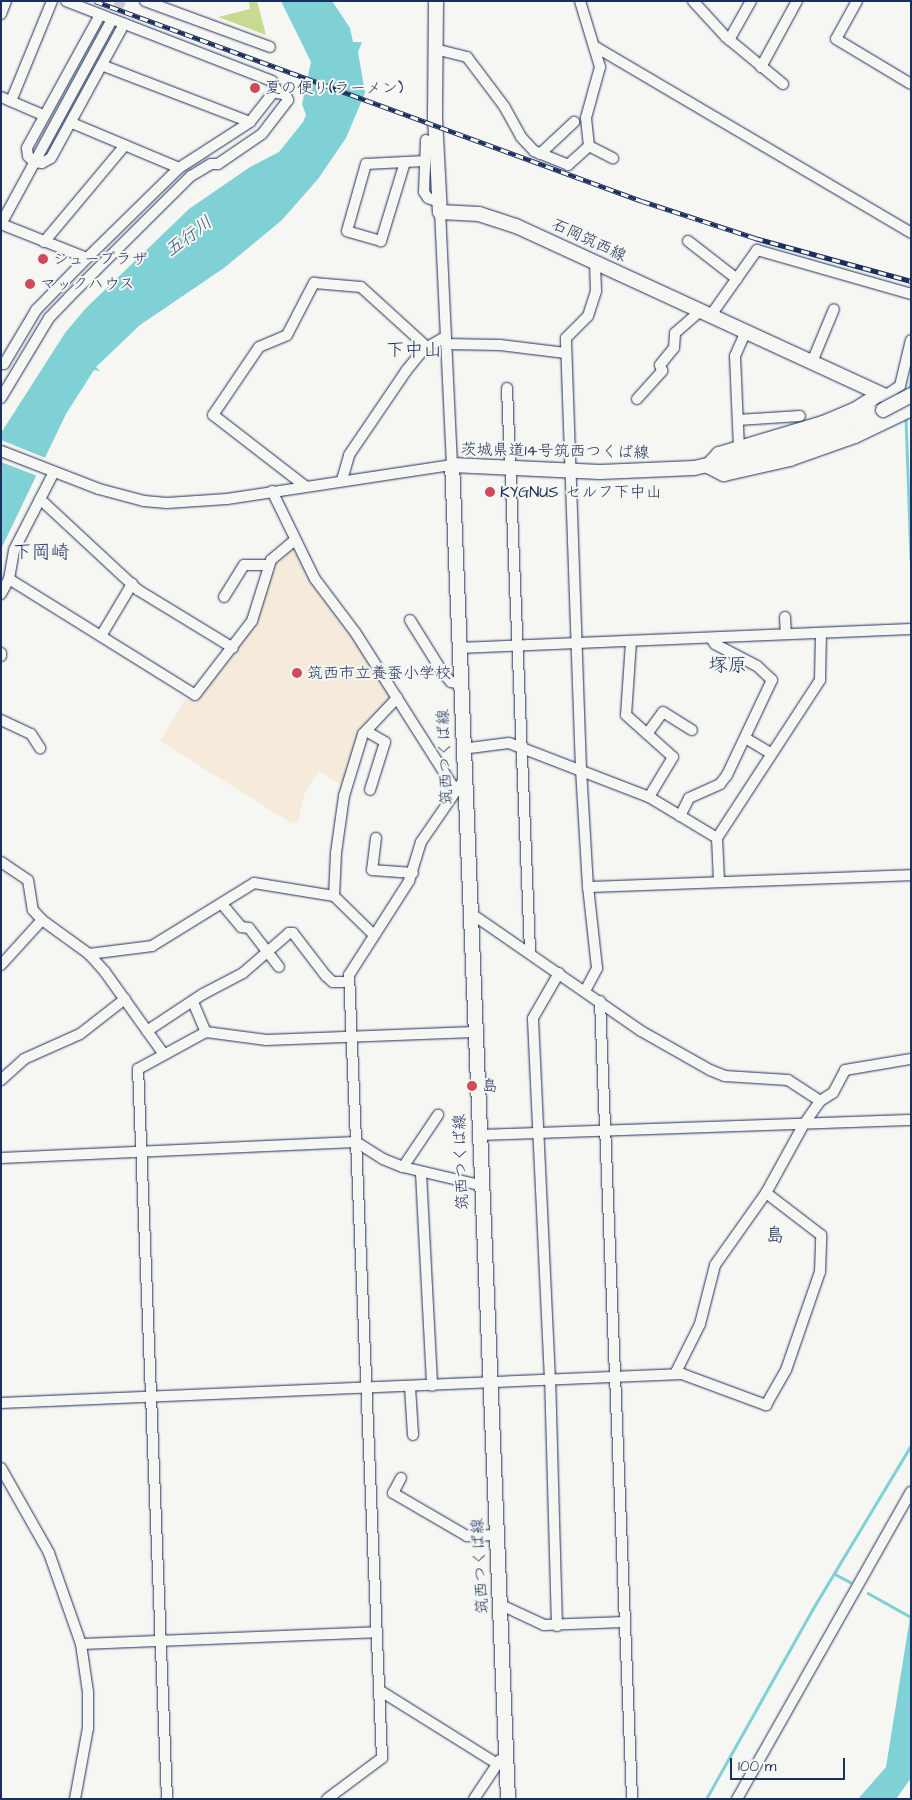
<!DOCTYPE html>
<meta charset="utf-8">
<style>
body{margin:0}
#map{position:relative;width:912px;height:1800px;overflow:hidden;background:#f6f6f2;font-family:"Architects Daughter","Klee One",sans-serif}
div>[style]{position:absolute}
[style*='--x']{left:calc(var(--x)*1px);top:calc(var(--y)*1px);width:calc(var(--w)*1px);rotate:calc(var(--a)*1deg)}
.built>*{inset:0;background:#f6eadb}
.green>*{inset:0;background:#c7da8f}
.water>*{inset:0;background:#7fd1d6}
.pier>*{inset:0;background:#f6f6f2}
.stream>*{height:2.5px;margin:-1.25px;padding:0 1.25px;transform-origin:1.25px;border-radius:1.25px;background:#7fd1d6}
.minor-tunnel>*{height:10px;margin-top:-5px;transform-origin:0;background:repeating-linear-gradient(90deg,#caced4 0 10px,transparent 0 15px)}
.roads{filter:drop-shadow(0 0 1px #1b2f5e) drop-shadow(0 0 1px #1b2f5e)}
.minor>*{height:10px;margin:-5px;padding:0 5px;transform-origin:5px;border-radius:5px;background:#f6f6f2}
.major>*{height:14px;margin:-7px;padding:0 7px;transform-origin:7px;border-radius:7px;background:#f6f6f2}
.rail>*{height:4.5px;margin-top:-2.25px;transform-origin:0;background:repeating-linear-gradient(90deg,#f6f6f2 0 8px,#1b2f5e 0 16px);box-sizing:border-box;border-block:1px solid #1b2f5e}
.bridges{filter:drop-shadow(0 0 1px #1b2f5e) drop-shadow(0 0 1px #1b2f5e)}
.major-bridge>*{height:14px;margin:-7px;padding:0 7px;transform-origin:7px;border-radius:7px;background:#f6f6f2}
.dots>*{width:14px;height:14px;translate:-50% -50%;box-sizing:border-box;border:2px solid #f6f6f2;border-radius:50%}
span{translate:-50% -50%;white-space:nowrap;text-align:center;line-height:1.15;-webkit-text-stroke:4px #f6f6f2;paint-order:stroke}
.poi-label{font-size:16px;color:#1b2f5e}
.left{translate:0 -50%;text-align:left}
.street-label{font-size:16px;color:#1b2f5e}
.water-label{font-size:18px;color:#34587c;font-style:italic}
.quarter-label{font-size:19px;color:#1b2f5e}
.frame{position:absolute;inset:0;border:2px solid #1b2f5e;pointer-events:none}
.scale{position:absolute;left:730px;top:1758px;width:115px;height:22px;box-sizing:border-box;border:2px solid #1b2f5e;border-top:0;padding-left:6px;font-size:15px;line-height:18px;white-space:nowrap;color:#1b2f5e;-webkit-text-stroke:4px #f6f6f2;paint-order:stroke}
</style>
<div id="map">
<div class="built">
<div style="clip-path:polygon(293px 546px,321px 598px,339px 616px,391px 696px,375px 715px,343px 786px,319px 771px,304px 795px,298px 821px,293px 824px,160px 741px,186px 699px,198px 701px,202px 694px,200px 692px,234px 653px,254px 623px,273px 565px)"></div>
</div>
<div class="green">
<div style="clip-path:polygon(249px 1px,257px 1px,266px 35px,218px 17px,250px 9px)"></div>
</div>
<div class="water">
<div style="clip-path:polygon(281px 1px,332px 1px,350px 28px,353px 42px,362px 42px,358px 52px,365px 93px,346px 138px,318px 179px,282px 220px,224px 268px,140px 325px,96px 367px,100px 371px,94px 370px,66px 414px,1px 549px,1px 433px,65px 333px,86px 308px,189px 209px,250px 167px,279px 152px,303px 122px,306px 115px,302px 104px,311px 62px)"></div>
<div style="clip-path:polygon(911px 1611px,911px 1778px,896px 1799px,858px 1799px,886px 1767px)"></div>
</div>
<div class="pier">
<div style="clip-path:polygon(1px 440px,48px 459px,40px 477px,1px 462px)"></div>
</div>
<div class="stream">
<div style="--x:909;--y:392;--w:14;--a:-82"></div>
<div style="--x:906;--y:417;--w:142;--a:88"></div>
<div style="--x:835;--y:1574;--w:17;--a:28"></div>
<div style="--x:868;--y:1593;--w:49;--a:29.2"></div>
<div style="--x:706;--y:1799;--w:217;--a:-60.7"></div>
<div style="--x:812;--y:1610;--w:192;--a:-59"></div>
</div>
<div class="minor-tunnel">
<div style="--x:110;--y:23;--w:25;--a:-63"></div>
</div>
<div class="roads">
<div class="minor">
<div style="--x:145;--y:1;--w:133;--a:20.2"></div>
<div style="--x:580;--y:1;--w:69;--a:73.1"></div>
<div style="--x:600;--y:67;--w:53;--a:105.4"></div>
<div style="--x:586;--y:118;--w:28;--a:84"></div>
<div style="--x:589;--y:146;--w:27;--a:27"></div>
<div style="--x:693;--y:1;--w:49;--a:47.5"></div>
<div style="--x:726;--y:37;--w:74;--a:39.5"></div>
<div style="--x:857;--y:1;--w:43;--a:118.9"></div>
<div style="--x:836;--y:39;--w:87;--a:31"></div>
<div style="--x:1;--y:14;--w:14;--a:-69"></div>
<div style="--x:100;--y:15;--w:152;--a:118.8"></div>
<div style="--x:27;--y:148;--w:8;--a:83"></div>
<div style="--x:28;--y:156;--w:8;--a:45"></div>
<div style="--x:34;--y:162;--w:8;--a:7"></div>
<div style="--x:42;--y:163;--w:10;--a:-29"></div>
<div style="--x:51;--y:158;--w:153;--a:-61.4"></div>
<div style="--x:729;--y:40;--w:45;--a:-60.6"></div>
<div style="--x:594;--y:46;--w:368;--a:30.5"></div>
<div style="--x:435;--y:49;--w:33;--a:14"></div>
<div style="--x:467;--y:57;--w:61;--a:52.9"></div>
<div style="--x:504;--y:106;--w:35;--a:61"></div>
<div style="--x:521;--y:137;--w:19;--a:47"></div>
<div style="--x:534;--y:151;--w:37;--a:22"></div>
<div style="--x:568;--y:165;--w:28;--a:-42"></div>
<div style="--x:104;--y:66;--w:156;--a:21"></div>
<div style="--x:761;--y:67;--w:75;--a:-61.4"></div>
<div style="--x:1;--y:97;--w:46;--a:23.2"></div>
<div style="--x:11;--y:101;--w:108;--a:-67.7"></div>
<div style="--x:72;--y:123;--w:116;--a:22.8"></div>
<div style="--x:426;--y:140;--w:52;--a:92.2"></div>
<div style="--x:424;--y:192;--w:7;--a:56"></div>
<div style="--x:428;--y:198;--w:12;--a:20"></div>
<div style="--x:540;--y:154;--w:47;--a:-43.3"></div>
<div style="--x:405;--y:162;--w:83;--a:106.9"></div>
<div style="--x:381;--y:241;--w:35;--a:-164"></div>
<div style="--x:347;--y:231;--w:70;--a:-74.2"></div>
<div style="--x:366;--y:164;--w:59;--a:-2.9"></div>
<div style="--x:1;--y:224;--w:229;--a:-61.5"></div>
<div style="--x:1;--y:224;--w:92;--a:21.6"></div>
<div style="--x:688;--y:241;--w:62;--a:37.8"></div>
<div style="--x:44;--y:242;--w:126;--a:-50.1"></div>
<div style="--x:711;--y:315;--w:80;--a:-54.7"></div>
<div style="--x:757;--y:250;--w:160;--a:15.9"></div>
<div style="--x:446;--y:344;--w:54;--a:1.1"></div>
<div style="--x:500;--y:345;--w:66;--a:6.9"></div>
<div style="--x:812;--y:362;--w:57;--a:-67.5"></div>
<div style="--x:1;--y:363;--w:3;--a:18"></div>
<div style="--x:4;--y:364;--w:63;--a:-59.3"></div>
<div style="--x:36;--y:310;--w:64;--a:-45.6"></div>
<div style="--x:81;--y:264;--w:137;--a:-44.4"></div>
<div style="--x:179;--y:168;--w:85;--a:-32.9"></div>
<div style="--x:250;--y:122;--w:42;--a:-51.8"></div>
<div style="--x:276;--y:89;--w:9;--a:-117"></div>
<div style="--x:272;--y:81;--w:221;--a:-158.8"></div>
<div style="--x:507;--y:388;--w:564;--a:87.66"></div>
<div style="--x:885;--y:396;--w:18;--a:-34"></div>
<div style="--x:900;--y:386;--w:47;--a:-76.6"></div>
<div style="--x:1;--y:398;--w:93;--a:-59"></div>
<div style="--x:49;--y:318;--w:29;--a:-46"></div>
<div style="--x:69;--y:297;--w:172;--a:-44.8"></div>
<div style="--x:191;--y:176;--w:23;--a:-31"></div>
<div style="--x:211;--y:164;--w:7;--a:0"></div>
<div style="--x:218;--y:164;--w:53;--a:-34.3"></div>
<div style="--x:262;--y:134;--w:43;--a:-52.6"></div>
<div style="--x:288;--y:100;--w:5;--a:-112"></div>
<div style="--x:286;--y:95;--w:13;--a:-167"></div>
<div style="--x:637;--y:399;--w:38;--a:-48"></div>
<div style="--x:662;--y:371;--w:6;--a:-108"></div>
<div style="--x:660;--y:365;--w:22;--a:-51"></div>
<div style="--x:674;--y:348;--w:15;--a:-86"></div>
<div style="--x:675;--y:333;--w:35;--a:-41"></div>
<div style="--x:738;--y:420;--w:62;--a:-3.7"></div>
<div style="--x:739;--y:448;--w:92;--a:-92.5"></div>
<div style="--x:735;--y:356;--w:27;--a:-66"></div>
<div style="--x:1;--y:451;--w:105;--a:21.2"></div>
<div style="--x:99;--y:489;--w:47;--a:14.9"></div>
<div style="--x:144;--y:501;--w:23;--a:5"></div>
<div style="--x:167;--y:503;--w:60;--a:-3.8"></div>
<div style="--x:227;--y:499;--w:228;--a:-8.6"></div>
<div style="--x:452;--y:465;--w:253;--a:-92.7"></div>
<div style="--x:342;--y:480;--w:26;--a:-74"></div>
<div style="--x:349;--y:455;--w:102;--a:-55.8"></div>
<div style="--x:406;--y:371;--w:28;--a:-51"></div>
<div style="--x:424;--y:349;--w:24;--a:-30"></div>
<div style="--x:305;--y:486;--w:116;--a:-142.3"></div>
<div style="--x:213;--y:415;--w:82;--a:-55.9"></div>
<div style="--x:259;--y:347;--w:30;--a:-23"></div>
<div style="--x:287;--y:335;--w:59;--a:-62.6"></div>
<div style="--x:314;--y:283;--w:47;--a:4.9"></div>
<div style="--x:361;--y:287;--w:89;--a:42.3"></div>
<div style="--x:272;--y:491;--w:98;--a:64"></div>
<div style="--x:315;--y:579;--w:66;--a:53"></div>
<div style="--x:355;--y:632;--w:188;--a:57.6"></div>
<div style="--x:40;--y:499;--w:134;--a:42.9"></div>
<div style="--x:138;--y:590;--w:111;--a:31.4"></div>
<div style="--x:9;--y:579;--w:219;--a:31.9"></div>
<div style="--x:195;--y:695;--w:93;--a:-52.4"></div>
<div style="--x:252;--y:621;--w:64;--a:-72.7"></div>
<div style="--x:271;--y:560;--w:31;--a:-40"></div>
<div style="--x:1;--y:594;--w:17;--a:-62"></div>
<div style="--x:9;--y:579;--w:29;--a:-80"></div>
<div style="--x:14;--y:550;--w:88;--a:-62.9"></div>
<div style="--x:224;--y:597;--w:38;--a:-58"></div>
<div style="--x:244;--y:565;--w:25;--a:0"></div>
<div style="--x:785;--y:617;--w:17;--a:87"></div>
<div style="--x:410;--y:620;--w:62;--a:58.1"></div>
<div style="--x:443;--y:673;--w:12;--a:48"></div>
<div style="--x:451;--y:682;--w:9;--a:13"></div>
<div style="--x:101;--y:636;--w:61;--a:-59.2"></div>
<div style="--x:631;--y:642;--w:73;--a:93.9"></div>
<div style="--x:626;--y:715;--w:63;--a:41.8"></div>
<div style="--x:673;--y:757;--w:47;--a:121"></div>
<div style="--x:459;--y:648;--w:452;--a:-2.4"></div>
<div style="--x:1;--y:653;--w:3;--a:90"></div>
<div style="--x:1;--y:720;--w:33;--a:25"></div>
<div style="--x:31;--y:734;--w:17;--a:57"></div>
<div style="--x:366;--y:731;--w:22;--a:30"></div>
<div style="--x:385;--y:742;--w:50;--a:107.4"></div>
<div style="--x:647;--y:734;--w:27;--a:-54"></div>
<div style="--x:663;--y:712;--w:34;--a:32"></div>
<div style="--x:747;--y:739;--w:27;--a:31"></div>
<div style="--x:462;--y:749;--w:47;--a:-7.3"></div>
<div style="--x:509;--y:743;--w:150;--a:21.1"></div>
<div style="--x:649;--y:797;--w:79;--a:31.1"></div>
<div style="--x:680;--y:816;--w:20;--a:-63"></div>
<div style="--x:689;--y:798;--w:34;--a:-24"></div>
<div style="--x:720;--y:784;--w:11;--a:-52"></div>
<div style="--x:727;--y:775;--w:105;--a:-64.7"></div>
<div style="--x:772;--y:680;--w:21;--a:-137"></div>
<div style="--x:757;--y:666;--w:47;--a:-152.4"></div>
<div style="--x:715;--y:644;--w:7;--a:-124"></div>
<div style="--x:376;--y:838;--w:32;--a:97"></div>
<div style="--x:372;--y:870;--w:41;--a:4.2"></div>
<div style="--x:717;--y:838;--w:189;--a:-56.9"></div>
<div style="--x:820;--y:680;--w:47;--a:-88.8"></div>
<div style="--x:717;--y:838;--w:43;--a:87.3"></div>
<div style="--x:1;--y:862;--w:32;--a:34"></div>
<div style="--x:28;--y:880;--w:30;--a:81"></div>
<div style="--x:33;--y:910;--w:13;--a:48"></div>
<div style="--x:42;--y:920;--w:58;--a:35.9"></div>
<div style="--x:89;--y:954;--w:24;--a:48"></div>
<div style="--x:105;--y:972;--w:100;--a:54.4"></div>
<div style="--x:588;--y:887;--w:323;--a:-2.1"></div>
<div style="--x:334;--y:896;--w:43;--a:-87.3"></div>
<div style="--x:336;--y:853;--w:58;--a:-82"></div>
<div style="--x:344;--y:796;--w:65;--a:-73"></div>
<div style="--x:363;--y:734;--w:50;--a:-46.6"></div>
<div style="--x:222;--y:904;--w:30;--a:50"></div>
<div style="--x:241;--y:927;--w:8;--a:7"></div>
<div style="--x:249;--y:928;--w:49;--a:52.4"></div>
<div style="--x:469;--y:912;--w:209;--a:34.7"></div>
<div style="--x:641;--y:1031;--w:79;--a:29.5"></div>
<div style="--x:710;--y:1070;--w:16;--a:22"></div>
<div style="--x:725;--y:1076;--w:63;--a:3.6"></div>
<div style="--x:788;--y:1080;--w:38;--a:33"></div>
<div style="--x:89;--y:954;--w:64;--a:-7.2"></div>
<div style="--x:152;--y:946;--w:120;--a:-31.7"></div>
<div style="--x:254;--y:883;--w:81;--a:9.2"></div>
<div style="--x:334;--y:896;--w:54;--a:44.3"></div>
<div style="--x:1;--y:965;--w:61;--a:-47.7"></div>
<div style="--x:585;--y:991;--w:26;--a:-62"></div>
<div style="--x:597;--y:968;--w:81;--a:-96.3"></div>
<div style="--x:588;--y:887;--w:117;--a:-93.4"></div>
<div style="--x:581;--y:770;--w:432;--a:-92"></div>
<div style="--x:566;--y:338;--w:31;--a:-45"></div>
<div style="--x:588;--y:316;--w:26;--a:-72"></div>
<div style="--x:596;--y:291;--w:28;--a:-92"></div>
<div style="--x:600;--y:1001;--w:799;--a:87.7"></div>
<div style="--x:193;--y:1002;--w:33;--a:67"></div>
<div style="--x:147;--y:1031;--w:67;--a:-33.5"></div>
<div style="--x:203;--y:994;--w:45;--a:-27.7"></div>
<div style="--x:243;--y:973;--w:61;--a:-41"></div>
<div style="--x:289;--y:933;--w:4;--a:0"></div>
<div style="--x:293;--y:933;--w:54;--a:52.5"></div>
<div style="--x:326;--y:976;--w:9;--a:41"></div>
<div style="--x:333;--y:982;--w:16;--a:0"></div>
<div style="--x:1;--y:1080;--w:31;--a:-42"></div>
<div style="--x:24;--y:1059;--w:61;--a:-24.1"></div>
<div style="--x:80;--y:1034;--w:57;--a:-37.9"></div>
<div style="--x:478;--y:1135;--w:433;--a:-2"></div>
<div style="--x:1;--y:1158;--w:355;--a:-2.6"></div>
<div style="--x:356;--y:1142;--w:32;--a:32"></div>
<div style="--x:383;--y:1159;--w:22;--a:22"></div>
<div style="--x:403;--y:1167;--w:79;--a:13.2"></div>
<div style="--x:403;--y:1167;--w:63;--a:-56.1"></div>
<div style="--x:421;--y:1173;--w:213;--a:87"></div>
<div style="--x:675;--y:1374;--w:56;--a:-63.4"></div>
<div style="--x:700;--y:1324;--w:61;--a:-75.7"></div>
<div style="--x:715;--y:1265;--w:88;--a:-54.7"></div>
<div style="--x:766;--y:1193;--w:79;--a:-61.2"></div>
<div style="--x:804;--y:1124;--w:28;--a:-55"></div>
<div style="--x:820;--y:1101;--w:15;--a:-32"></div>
<div style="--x:833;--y:1093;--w:26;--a:-62"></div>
<div style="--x:845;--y:1070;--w:67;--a:-9.5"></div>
<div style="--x:410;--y:1387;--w:48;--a:86.4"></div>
<div style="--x:1;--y:1403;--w:682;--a:-2.44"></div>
<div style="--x:682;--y:1374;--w:90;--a:20.3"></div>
<div style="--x:766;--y:1405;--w:40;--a:-60.3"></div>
<div style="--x:786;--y:1370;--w:104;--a:-70.9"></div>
<div style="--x:820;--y:1272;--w:37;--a:-88"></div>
<div style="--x:821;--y:1235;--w:69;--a:-142.6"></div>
<div style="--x:1;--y:1468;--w:98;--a:60.5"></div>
<div style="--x:49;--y:1553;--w:96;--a:70.6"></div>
<div style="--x:81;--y:1644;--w:49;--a:81.7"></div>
<div style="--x:88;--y:1692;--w:36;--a:90"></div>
<div style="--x:88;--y:1728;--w:72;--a:100.4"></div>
<div style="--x:401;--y:1478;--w:17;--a:118"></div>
<div style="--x:393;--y:1493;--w:86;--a:30.2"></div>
<div style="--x:467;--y:1536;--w:29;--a:-2"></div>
<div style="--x:499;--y:1604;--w:50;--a:25"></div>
<div style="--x:544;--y:1625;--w:80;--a:-2.1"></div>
<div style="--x:557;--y:1626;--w:246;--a:-91.6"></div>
<div style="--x:550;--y:1380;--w:362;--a:-92.7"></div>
<div style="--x:533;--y:1018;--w:52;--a:-60"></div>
<div style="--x:81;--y:1644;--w:296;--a:-2.3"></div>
<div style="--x:379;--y:1690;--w:138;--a:32"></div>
<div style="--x:167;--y:1799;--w:731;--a:-92.27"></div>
<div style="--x:138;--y:1069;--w:77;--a:-28.6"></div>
<div style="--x:206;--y:1032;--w:61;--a:7.6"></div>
<div style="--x:266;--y:1040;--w:208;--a:-2.2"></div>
<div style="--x:327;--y:1799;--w:69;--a:-36.7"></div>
<div style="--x:382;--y:1758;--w:784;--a:-92.41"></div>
<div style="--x:349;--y:975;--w:112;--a:-57.4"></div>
<div style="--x:409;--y:881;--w:41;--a:-72.9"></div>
<div style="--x:421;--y:842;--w:74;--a:-55.5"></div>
<div style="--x:474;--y:1799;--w:47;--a:-56.3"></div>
<div style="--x:737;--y:1799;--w:353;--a:-60.5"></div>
</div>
<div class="major">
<div style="--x:436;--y:1;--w:117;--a:90.5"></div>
<div style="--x:435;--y:118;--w:94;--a:87"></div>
<div style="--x:440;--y:212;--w:39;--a:3"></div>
<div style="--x:479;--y:214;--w:39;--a:18"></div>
<div style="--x:516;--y:226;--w:435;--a:24.7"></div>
<div style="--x:880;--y:394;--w:31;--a:148"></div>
<div style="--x:854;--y:410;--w:34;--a:157"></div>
<div style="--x:823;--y:423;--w:109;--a:163.4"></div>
<div style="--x:719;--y:454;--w:16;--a:133"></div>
<div style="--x:708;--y:466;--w:18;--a:27"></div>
<div style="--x:724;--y:474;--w:68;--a:-12.8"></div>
<div style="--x:790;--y:459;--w:69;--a:-19.5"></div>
<div style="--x:855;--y:436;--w:62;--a:-25.7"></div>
<div style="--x:508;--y:1799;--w:1335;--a:-92.4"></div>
<div style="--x:452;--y:465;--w:148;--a:2.7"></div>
<div style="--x:600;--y:472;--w:94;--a:-2.4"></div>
<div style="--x:694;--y:468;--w:105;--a:-12.7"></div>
<div style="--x:796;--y:445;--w:94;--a:-21.9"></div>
</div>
</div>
<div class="rail">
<div style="--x:95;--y:1;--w:582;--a:20.08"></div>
<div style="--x:642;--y:201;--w:119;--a:18.1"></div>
<div style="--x:755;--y:238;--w:162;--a:15.4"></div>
</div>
<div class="bridges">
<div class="major-bridge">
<div style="--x:883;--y:410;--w:32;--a:-28"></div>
</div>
</div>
<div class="dots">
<div style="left:255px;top:88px;background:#d1495b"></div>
<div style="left:43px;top:259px;background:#d1495b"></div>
<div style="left:30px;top:284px;background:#d1495b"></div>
<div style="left:490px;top:492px;background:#d1495b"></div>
<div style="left:297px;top:673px;background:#d1495b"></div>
<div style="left:472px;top:1086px;background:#d1495b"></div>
</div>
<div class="poi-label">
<span class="left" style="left:265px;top:88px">夏の便り(ラーメン)</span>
<span class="left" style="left:53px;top:259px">シュープラザ</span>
<span class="left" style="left:40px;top:284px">マックハウス</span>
<span class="left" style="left:500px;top:492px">KYGNUS セルフ下中山</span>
<span class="left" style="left:307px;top:673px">筑西市立養蚕小学校</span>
<span class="left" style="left:482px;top:1086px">島</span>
</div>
<div class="street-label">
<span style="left:589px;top:240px;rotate:25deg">石岡筑西線</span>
<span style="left:555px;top:451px;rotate:1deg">茨城県道14号筑西つくば線</span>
<span style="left:445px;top:757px;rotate:-92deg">筑西つくば線</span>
<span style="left:461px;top:1162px;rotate:-92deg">筑西つくば線</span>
<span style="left:480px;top:1566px;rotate:-93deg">筑西つくば線</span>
</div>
<div class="water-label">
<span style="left:189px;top:237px;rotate:-37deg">五行川</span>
</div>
<div class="quarter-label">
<span style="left:414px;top:351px">下中山</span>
<span style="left:41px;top:553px">下岡崎</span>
<span style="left:728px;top:666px">塚原</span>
<span style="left:775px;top:1236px">島</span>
</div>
<div class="frame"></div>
<div class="scale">100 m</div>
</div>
